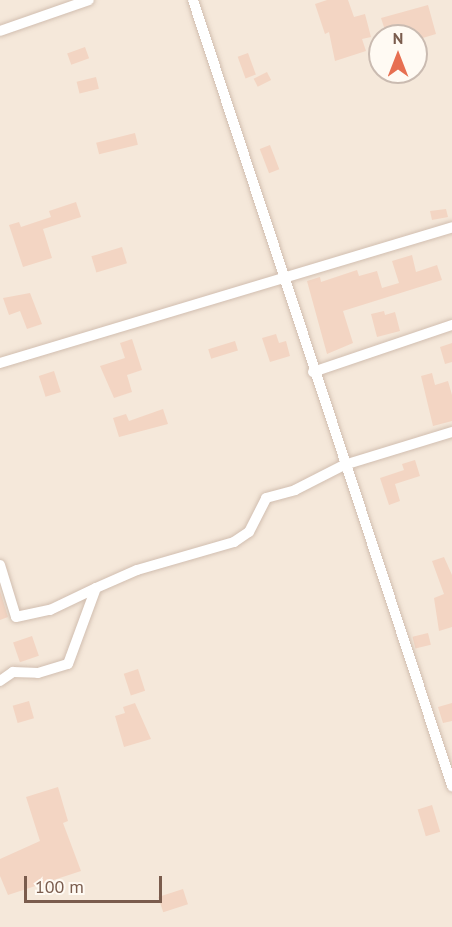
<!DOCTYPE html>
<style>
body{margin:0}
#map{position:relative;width:452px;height:927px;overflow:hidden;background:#fdf6ec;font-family:"PT Sans",sans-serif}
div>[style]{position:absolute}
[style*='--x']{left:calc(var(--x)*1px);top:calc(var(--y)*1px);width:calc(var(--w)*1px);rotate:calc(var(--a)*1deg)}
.residential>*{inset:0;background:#f5e8da}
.building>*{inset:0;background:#f3d5c3;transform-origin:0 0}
.roads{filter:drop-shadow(0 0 2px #d1beb0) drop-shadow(0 0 2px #d1beb0)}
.minor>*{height:10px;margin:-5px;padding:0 5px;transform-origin:5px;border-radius:5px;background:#fff}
span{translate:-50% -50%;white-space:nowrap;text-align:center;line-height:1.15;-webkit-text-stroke:4.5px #fffaf3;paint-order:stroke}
.north{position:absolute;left:368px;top:24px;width:60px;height:60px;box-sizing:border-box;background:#fffaf3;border:2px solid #cabbb1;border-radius:50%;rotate:0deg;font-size:16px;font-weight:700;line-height:24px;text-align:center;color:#7a5c4d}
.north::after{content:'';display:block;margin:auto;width:21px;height:27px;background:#e76f51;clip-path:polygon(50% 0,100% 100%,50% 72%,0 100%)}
.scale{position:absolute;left:24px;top:876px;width:138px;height:27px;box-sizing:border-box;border:3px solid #7a5c4d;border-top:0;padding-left:8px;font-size:18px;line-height:21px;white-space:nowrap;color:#7a5c4d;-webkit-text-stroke:4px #fffaf3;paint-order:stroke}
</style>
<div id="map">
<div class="residential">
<div style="clip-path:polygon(evenodd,0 0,452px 0,452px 927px,0 927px,0 0,380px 36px,416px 36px,416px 72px,380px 72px,380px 36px)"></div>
</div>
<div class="building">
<div style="clip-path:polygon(327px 0,348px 0,354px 17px,365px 14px,371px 37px,362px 39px,366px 51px,335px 61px,329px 32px,325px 34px,315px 4px)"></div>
<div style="clip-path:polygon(428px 5px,436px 34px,416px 40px,416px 36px,387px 36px,381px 18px)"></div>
<div style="left:85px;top:47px;width:12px;height:19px;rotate:70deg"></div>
<div style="left:248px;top:53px;width:23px;height:11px;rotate:70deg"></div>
<div style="left:267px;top:72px;width:9px;height:15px;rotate:63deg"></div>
<div style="left:96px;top:77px;width:12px;height:20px;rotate:76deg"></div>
<div style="left:135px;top:133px;width:12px;height:40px;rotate:76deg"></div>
<div style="left:270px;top:145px;width:26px;height:11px;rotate:69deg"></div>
<div style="clip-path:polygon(76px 202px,81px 217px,43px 229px,52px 258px,23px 267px,9px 225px,19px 222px,21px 227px,51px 217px,49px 211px)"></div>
<div style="clip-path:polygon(446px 209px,448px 217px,432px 220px,430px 211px)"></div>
<div style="left:122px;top:247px;width:17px;height:32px;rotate:73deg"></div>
<div style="clip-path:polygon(412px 255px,416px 272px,437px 265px,442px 280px,343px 311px,353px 343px,327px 354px,307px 281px,320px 277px,321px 282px,357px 270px,359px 276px,377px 271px,382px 288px,399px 283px,392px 261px)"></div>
<div style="clip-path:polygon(30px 293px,42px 324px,27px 329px,20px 311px,9px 315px,3px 298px)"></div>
<div style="clip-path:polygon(384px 311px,385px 315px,395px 312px,400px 331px,377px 337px,371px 314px)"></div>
<div style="clip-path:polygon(276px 334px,279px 343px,286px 341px,290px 356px,270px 362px,262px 338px)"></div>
<div style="clip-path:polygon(132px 339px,142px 370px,127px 375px,132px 392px,114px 398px,100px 366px,125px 358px,120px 343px)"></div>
<div style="left:235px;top:341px;width:10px;height:28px;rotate:73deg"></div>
<div style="clip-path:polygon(452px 343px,452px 362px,445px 364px,440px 347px)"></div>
<div style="left:54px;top:371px;width:22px;height:16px;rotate:72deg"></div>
<div style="clip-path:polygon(432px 373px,435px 385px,448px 381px,452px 395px,452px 421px,433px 426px,421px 376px)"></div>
<div style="clip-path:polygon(163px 409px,168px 424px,119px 437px,113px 418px,126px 414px,129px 421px)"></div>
<div style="clip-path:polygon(415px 460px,420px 476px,395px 484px,400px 501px,389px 505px,380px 478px,404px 470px,402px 464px)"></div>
<div style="clip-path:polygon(444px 557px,452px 575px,452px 627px,439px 631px,434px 598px,444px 594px,432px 561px)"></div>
<div style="clip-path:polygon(0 591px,8px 617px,0 620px)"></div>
<div style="left:428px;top:633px;width:12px;height:16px;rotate:76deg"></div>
<div style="left:32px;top:636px;width:21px;height:20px;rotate:71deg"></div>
<div style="left:138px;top:669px;width:23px;height:15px;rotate:72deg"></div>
<div style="left:29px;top:701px;width:18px;height:17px;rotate:74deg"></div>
<div style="clip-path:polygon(135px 703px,151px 739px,124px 747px,115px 716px,125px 713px,123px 707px)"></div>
<div style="clip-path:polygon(452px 703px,452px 721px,443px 723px,438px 707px)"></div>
<div style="clip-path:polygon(58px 787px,68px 821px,63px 823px,81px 871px,8px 895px,0 876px,0 859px,40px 841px,26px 797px)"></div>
<div style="left:432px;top:805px;width:28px;height:15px;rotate:73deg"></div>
<div style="left:183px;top:889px;width:16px;height:26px;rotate:72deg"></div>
</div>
<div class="roads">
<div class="minor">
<div style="--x:193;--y:0;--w:828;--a:71.76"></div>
<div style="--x:0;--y:31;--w:94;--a:-19.2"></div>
<div style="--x:0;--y:363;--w:472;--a:-16.7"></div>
<div style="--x:313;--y:372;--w:147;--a:-18.7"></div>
<div style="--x:0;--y:565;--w:54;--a:72.9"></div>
<div style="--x:16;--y:617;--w:35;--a:-12"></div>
<div style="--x:50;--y:610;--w:51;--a:-25.6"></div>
<div style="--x:0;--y:681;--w:16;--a:-35"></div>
<div style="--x:13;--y:672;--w:25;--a:2"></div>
<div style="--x:38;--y:673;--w:31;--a:-17"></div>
<div style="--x:68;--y:664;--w:81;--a:-69.8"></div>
<div style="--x:96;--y:588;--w:45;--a:-23.7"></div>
<div style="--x:137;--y:570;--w:101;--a:-16.1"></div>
<div style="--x:234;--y:542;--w:18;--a:-34"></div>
<div style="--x:249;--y:532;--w:38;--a:-63"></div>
<div style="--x:266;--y:498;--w:30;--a:-15"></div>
<div style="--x:295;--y:490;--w:55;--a:-27"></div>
<div style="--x:344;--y:465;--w:113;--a:-17"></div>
</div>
</div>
<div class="north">N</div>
<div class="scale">100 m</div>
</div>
